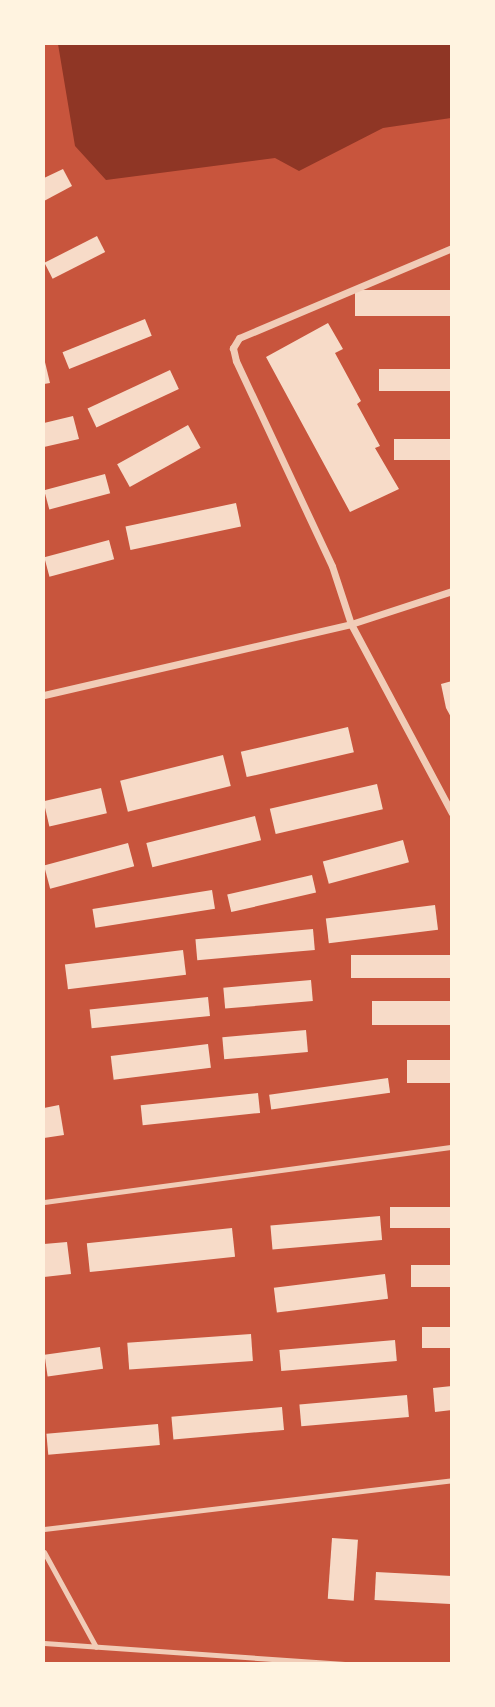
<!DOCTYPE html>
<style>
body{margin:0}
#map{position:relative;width:495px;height:1707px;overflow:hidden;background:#c8553d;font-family:"Public Sans",sans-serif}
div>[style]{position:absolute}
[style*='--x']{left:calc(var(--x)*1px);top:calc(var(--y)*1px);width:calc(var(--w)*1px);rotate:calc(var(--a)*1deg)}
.water>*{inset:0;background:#8f3625}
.building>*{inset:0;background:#f7dbc8;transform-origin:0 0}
.minor>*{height:5px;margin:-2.5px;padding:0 2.5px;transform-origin:2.5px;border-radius:2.5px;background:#f1ccb7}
.tertiary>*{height:7px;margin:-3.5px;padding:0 3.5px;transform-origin:3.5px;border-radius:3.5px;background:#f1ccb7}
span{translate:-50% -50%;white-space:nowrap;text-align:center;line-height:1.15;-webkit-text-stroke:4.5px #fff3e0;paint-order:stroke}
.frame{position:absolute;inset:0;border:45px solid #fff3e0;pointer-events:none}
</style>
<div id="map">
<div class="water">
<div style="clip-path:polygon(58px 44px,451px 44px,451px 118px,383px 128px,299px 171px,275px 158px,106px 180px,75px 146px)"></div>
</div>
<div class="building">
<div style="clip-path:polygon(63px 169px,72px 186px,44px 201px,44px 178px)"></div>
<div style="left:97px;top:236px;width:18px;height:59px;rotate:63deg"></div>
<div style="left:452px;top:290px;width:26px;height:97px;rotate:90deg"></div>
<div style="left:145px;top:319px;width:18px;height:89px;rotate:68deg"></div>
<div style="clip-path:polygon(328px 323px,343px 349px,335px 353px,361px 401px,357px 404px,380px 446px,375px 448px,399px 489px,350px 512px,266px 357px)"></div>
<div style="clip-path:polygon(44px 358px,50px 383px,44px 384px)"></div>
<div style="left:452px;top:369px;width:22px;height:73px;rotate:90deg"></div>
<div style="left:170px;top:370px;width:21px;height:91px;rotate:65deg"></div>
<div style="clip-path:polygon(73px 416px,79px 439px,44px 447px,44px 423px)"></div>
<div style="left:188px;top:425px;width:26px;height:81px;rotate:61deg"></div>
<div style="left:452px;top:439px;width:21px;height:58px;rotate:90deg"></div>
<div style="left:105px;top:474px;width:20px;height:63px;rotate:75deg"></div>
<div style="left:236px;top:503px;width:24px;height:113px;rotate:78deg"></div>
<div style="left:109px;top:540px;width:20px;height:67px;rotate:75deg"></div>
<div style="clip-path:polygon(452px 681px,452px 719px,446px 708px,441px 684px)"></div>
<div style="left:348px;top:727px;width:26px;height:110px;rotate:77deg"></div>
<div style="left:223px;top:755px;width:32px;height:106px;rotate:76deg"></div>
<div style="left:377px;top:784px;width:26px;height:110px;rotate:77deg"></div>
<div style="left:101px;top:788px;width:26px;height:59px;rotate:77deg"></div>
<div style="left:255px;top:816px;width:25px;height:112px;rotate:76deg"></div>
<div style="left:403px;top:840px;width:23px;height:83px;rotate:75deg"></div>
<div style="left:128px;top:843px;width:24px;height:87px;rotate:75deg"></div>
<div style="left:312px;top:875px;width:18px;height:87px;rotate:77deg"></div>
<div style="left:212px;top:890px;width:19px;height:121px;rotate:81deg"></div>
<div style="left:435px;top:905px;width:25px;height:110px;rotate:83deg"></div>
<div style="left:313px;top:929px;width:21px;height:118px;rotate:85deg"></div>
<div style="left:183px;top:950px;width:25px;height:119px;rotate:83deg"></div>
<div style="left:452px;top:955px;width:23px;height:101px;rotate:90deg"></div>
<div style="left:311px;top:980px;width:21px;height:88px;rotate:85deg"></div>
<div style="left:208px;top:997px;width:19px;height:119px;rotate:84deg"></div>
<div style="left:452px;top:1001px;width:24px;height:80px;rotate:90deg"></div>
<div style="left:306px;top:1030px;width:22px;height:84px;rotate:85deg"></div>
<div style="left:208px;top:1044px;width:24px;height:98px;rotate:83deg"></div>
<div style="left:452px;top:1060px;width:23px;height:45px;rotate:90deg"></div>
<div style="left:388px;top:1078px;width:15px;height:120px;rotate:82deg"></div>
<div style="left:258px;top:1093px;width:20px;height:118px;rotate:84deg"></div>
<div style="clip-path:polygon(59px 1105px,64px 1135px,44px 1138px,44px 1108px)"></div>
<div style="left:452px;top:1207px;width:21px;height:62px;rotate:90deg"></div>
<div style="left:380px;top:1216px;width:24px;height:110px;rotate:85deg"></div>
<div style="left:232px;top:1228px;width:29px;height:146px;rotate:84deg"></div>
<div style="clip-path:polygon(67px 1242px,71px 1274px,44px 1277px,44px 1244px)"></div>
<div style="left:452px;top:1265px;width:22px;height:41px;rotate:90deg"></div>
<div style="left:385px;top:1274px;width:25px;height:112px;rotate:83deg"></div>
<div style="left:452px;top:1327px;width:21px;height:30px;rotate:90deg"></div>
<div style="left:251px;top:1334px;width:27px;height:124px;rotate:86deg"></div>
<div style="left:395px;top:1340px;width:21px;height:116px;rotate:85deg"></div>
<div style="left:100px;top:1347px;width:22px;height:56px;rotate:82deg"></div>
<div style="clip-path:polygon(452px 1386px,452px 1410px,435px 1412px,433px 1388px)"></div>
<div style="left:407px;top:1395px;width:22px;height:108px;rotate:85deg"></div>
<div style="left:282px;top:1407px;width:23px;height:111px;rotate:85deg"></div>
<div style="left:158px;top:1424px;width:21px;height:112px;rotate:85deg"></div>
<div style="left:332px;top:1538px;width:26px;height:61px;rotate:4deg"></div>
<div style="left:376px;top:1572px;width:76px;height:28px;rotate:3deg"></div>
</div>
<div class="minor">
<div style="--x:44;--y:1202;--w:412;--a:-7.7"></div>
<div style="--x:44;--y:1529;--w:411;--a:-6.8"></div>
<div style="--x:44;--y:1552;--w:108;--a:61.3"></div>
<div style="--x:44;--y:1643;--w:305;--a:4"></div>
</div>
<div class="tertiary">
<div style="--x:452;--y:248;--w:231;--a:157.1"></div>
<div style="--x:239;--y:338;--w:12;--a:121"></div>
<div style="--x:233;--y:348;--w:13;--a:77"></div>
<div style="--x:236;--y:361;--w:226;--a:64.9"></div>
<div style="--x:332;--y:566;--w:61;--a:71.9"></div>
<div style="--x:351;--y:624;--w:214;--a:61.9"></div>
<div style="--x:44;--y:695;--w:315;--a:-13"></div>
<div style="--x:351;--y:624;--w:106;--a:-18.1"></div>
</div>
<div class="frame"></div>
</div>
